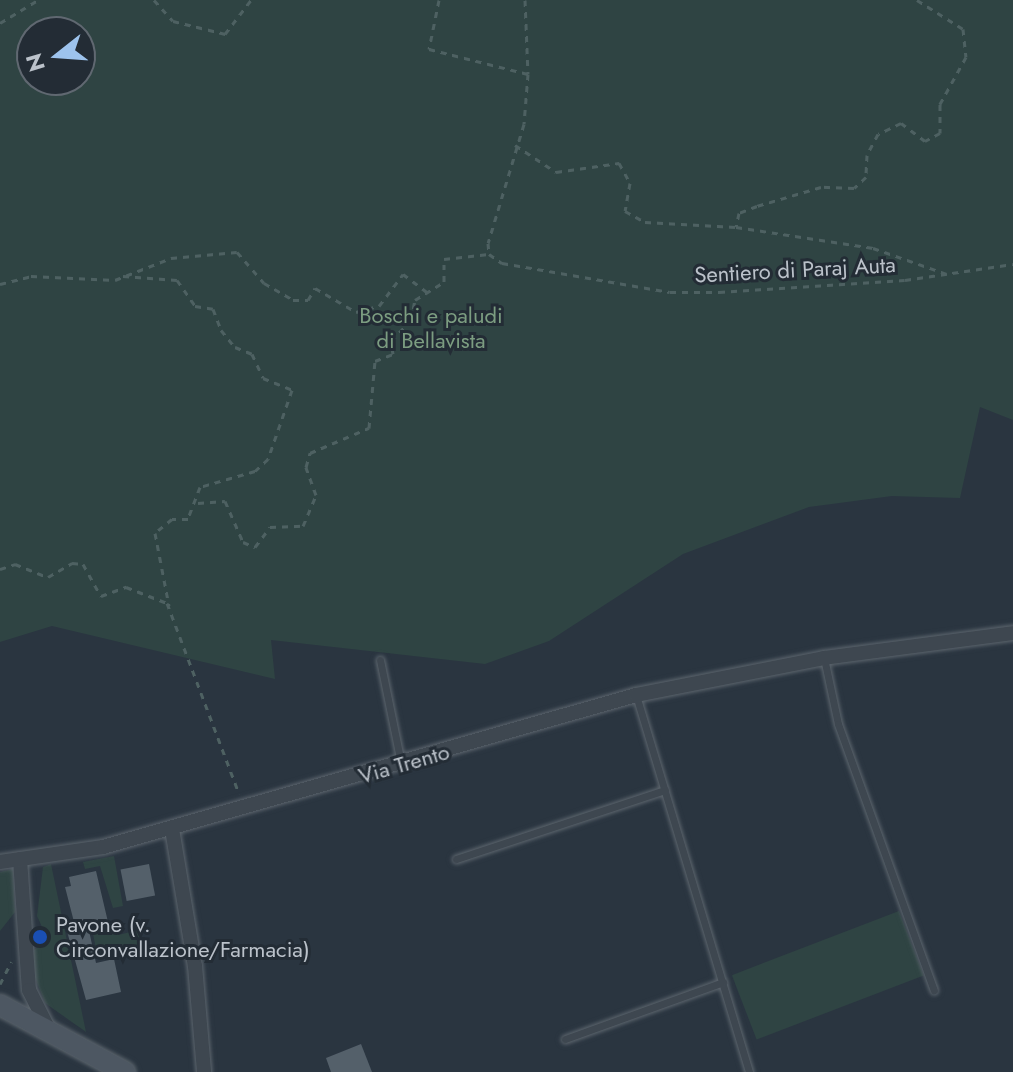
<!DOCTYPE html>
<style>
body{margin:0}
#map{position:relative;width:1013px;height:1072px;overflow:hidden;background:#2a3540;font-family:Jost,sans-serif}
div>[style]{position:absolute}
[style*='--x']{left:calc(var(--x)*1px);top:calc(var(--y)*1px);width:calc(var(--w)*1px);rotate:calc(var(--a)*1deg)}
.green>*{inset:0;background:#2f4443;transform-origin:0 0}
.building>*{inset:0;background:#54606a;transform-origin:0 0}
.path>*{height:3px;margin-top:-1.5px;transform-origin:0;background:repeating-linear-gradient(90deg,#4e6162 0 6px,transparent 0 12px)}
.roads{filter:drop-shadow(0 0 2px #5c656d) drop-shadow(0 0 2px #5c656d)}
.lane>*{height:7px;margin:-3.5px;padding:0 3.5px;transform-origin:3.5px;border-radius:3.5px;background:#3e4750}
.street>*{height:14px;margin:-7px;padding:0 7px;transform-origin:7px;border-radius:7px;background:#3e4750}
.secondary>*{height:20px;margin:-10px;padding:0 10px;transform-origin:10px;border-radius:10px;background:#4d5762}
.dots>*{width:22px;height:22px;translate:-50% -50%;box-sizing:border-box;border:4px solid #232c35;border-radius:50%}
span{translate:-50% -50%;white-space:nowrap;text-align:center;line-height:1.15;-webkit-text-stroke:6px #232c35;paint-order:stroke}
.street-label{font-size:22px;color:#bbc2ca}
.park-label{font-size:22px;color:#7c9d81}
.poi-label{font-size:22px;color:#bbc2ca}
.left{translate:0 -50%;text-align:left}
.north{position:absolute;left:16px;top:16px;width:80px;height:80px;box-sizing:border-box;background:#232c35;border:2px solid #606871;border-radius:50%;rotate:253deg;font-size:22px;font-weight:700;line-height:32px;text-align:center;color:#bbc2ca}
.north::after{content:'';display:block;margin:auto;width:28px;height:36px;background:#9dc3ed;clip-path:polygon(50% 0,100% 100%,50% 72%,0 100%)}
</style>
<div id="map">
<div class="green">
<div style="clip-path:polygon(evenodd,0 0,1013px 0,1013px 420px,980px 407px,960px 498px,892px 496px,809px 507px,683px 554px,549px 641px,485px 664px,271px 640px,275px 679px,52px 626px,0 642px,0 0,32px 32px,80px 32px,80px 80px,32px 80px,32px 32px)"></div>
<div style="clip-path:polygon(114px 856px,123px 906px,113px 908px,100px 866px,85px 869px,83px 862px)"></div>
<div style="clip-path:polygon(51px 864px,86px 1032px,45px 1003px,32px 970px,30px 953px,48px 940px,37px 916px,43px 867px)"></div>
<div style="clip-path:polygon(13px 869px,15px 912px,0 931px,0 872px)"></div>
<div style="left:899px;top:911px;width:69px;height:179px;rotate:69deg"></div>
<div style="clip-path:polygon(116px 929px,118px 935px,139px 930px,143px 949px,98px 958px,93px 934px)"></div>
</div>
<div class="building">
<div style="left:149px;top:864px;width:32px;height:29px;rotate:79deg"></div>
<div style="clip-path:polygon(96px 871px,108px 922px,88px 926px,96px 963px,114px 959px,121px 992px,86px 1000px,65px 924px,74px 922px,65px 887px,71px 886px,69px 877px)"></div>
<div style="clip-path:polygon(361px 1044px,372px 1072px,331px 1072px,326px 1058px)"></div>
</div>
<div class="path">
<div style="--x:154;--y:0;--w:28;--a:48"></div>
<div style="--x:173;--y:21;--w:54;--a:14"></div>
<div style="--x:225;--y:34;--w:43;--a:-52.6"></div>
<div style="--x:439;--y:0;--w:50;--a:101.5"></div>
<div style="--x:429;--y:49;--w:102;--a:14.2"></div>
<div style="--x:528;--y:74;--w:50;--a:94.6"></div>
<div style="--x:524;--y:124;--w:124;--a:106.8"></div>
<div style="--x:488;--y:243;--w:11;--a:85"></div>
<div style="--x:489;--y:254;--w:16;--a:35"></div>
<div style="--x:502;--y:263;--w:170;--a:9.8"></div>
<div style="--x:670;--y:292;--w:49;--a:0"></div>
<div style="--x:719;--y:292;--w:186;--a:-3.7"></div>
<div style="--x:905;--y:280;--w:109;--a:-8.4"></div>
<div style="--x:525;--y:0;--w:74;--a:87.7"></div>
<div style="--x:917;--y:0;--w:54;--a:32.2"></div>
<div style="--x:963;--y:29;--w:28;--a:84"></div>
<div style="--x:966;--y:57;--w:54;--a:119"></div>
<div style="--x:940;--y:104;--w:29;--a:90"></div>
<div style="--x:940;--y:133;--w:17;--a:152"></div>
<div style="--x:925;--y:141;--w:30;--a:-143"></div>
<div style="--x:901;--y:123;--w:25;--a:154"></div>
<div style="--x:878;--y:134;--w:24;--a:118"></div>
<div style="--x:867;--y:155;--w:22;--a:93"></div>
<div style="--x:866;--y:177;--w:16;--a:137"></div>
<div style="--x:854;--y:188;--w:33;--a:-178"></div>
<div style="--x:821;--y:187;--w:67;--a:163.5"></div>
<div style="--x:757;--y:206;--w:19;--a:159"></div>
<div style="--x:739;--y:213;--w:14;--a:102"></div>
<div style="--x:736;--y:227;--w:139;--a:8.7"></div>
<div style="--x:873;--y:248;--w:78;--a:19.4"></div>
<div style="--x:0;--y:23;--w:44;--a:-31.2"></div>
<div style="--x:515;--y:145;--w:49;--a:33.4"></div>
<div style="--x:556;--y:172;--w:64;--a:-8.1"></div>
<div style="--x:619;--y:163;--w:23;--a:61"></div>
<div style="--x:630;--y:183;--w:28;--a:100"></div>
<div style="--x:625;--y:211;--w:23;--a:29"></div>
<div style="--x:645;--y:222;--w:91;--a:3.1"></div>
<div style="--x:123;--y:276;--w:54;--a:4.2"></div>
<div style="--x:177;--y:280;--w:32;--a:55"></div>
<div style="--x:195;--y:306;--w:18;--a:9"></div>
<div style="--x:213;--y:309;--w:22;--a:69"></div>
<div style="--x:221;--y:330;--w:22;--a:51"></div>
<div style="--x:235;--y:347;--w:18;--a:22"></div>
<div style="--x:252;--y:354;--w:26;--a:65"></div>
<div style="--x:263;--y:378;--w:31;--a:22"></div>
<div style="--x:292;--y:390;--w:73;--a:109.2"></div>
<div style="--x:268;--y:459;--w:18;--a:137"></div>
<div style="--x:255;--y:471;--w:57;--a:163.8"></div>
<div style="--x:200;--y:487;--w:34;--a:111"></div>
<div style="--x:188;--y:519;--w:16;--a:180"></div>
<div style="--x:172;--y:519;--w:22;--a:141"></div>
<div style="--x:155;--y:533;--w:74;--a:79.1"></div>
<div style="--x:0;--y:284;--w:32;--a:-14"></div>
<div style="--x:31;--y:276;--w:84;--a:2.7"></div>
<div style="--x:115;--y:280;--w:60;--a:-21.4"></div>
<div style="--x:171;--y:258;--w:66;--a:-5.2"></div>
<div style="--x:237;--y:252;--w:41;--a:48.9"></div>
<div style="--x:264;--y:283;--w:34;--a:30"></div>
<div style="--x:293;--y:300;--w:15;--a:0"></div>
<div style="--x:308;--y:300;--w:14;--a:-60"></div>
<div style="--x:315;--y:288;--w:48;--a:30.3"></div>
<div style="--x:356;--y:312;--w:24;--a:-15"></div>
<div style="--x:379;--y:306;--w:40;--a:-53"></div>
<div style="--x:403;--y:274;--w:34;--a:37"></div>
<div style="--x:198;--y:503;--w:27;--a:-4"></div>
<div style="--x:225;--y:501;--w:45;--a:66.3"></div>
<div style="--x:243;--y:542;--w:13;--a:23"></div>
<div style="--x:255;--y:547;--w:25;--a:-53"></div>
<div style="--x:270;--y:527;--w:33;--a:-2"></div>
<div style="--x:303;--y:526;--w:34;--a:-67"></div>
<div style="--x:316;--y:495;--w:30;--a:-110"></div>
<div style="--x:306;--y:467;--w:15;--a:-74"></div>
<div style="--x:310;--y:453;--w:64;--a:-23"></div>
<div style="--x:369;--y:428;--w:67;--a:-84.9"></div>
<div style="--x:375;--y:361;--w:19;--a:-21"></div>
<div style="--x:393;--y:354;--w:13;--a:-99"></div>
<div style="--x:391;--y:341;--w:29;--a:-46"></div>
<div style="--x:411;--y:320;--w:20;--a:-79"></div>
<div style="--x:415;--y:300;--w:34;--a:-32"></div>
<div style="--x:444;--y:282;--w:23;--a:-90"></div>
<div style="--x:444;--y:259;--w:45;--a:-6.3"></div>
<div style="--x:0;--y:569;--w:16;--a:-18"></div>
<div style="--x:15;--y:564;--w:35;--a:22"></div>
<div style="--x:48;--y:577;--w:28;--a:-30"></div>
<div style="--x:72;--y:563;--w:11;--a:5"></div>
<div style="--x:83;--y:564;--w:37;--a:61"></div>
<div style="--x:101;--y:596;--w:27;--a:-20"></div>
<div style="--x:126;--y:587;--w:44;--a:21.3"></div>
<div style="--x:167;--y:603;--w:204;--a:69.3"></div>
<div style="--x:0;--y:984;--w:25;--a:-63"></div>
</div>
<div class="roads">
<div class="lane">
<div style="--x:824;--y:658;--w:67;--a:78"></div>
<div style="--x:838;--y:724;--w:283;--a:70.2"></div>
<div style="--x:380;--y:660;--w:105;--a:78.5"></div>
<div style="--x:636;--y:695;--w:394;--a:73.3"></div>
<div style="--x:456;--y:859;--w:220;--a:-18.3"></div>
<div style="--x:565;--y:1039;--w:168;--a:-19.8"></div>
</div>
<div class="street">
<div style="--x:172;--y:829;--w:139;--a:80.5"></div>
<div style="--x:195;--y:966;--w:106;--a:85.1"></div>
<div style="--x:20;--y:859;--w:131;--a:86.1"></div>
<div style="--x:29;--y:990;--w:45;--a:63.4"></div>
<div style="--x:0;--y:862;--w:104;--a:-8.3"></div>
<div style="--x:103;--y:847;--w:554;--a:-15.92"></div>
<div style="--x:636;--y:695;--w:192;--a:-11.1"></div>
<div style="--x:824;--y:658;--w:191;--a:-7.5"></div>
</div>
<div class="secondary">
<div style="--x:0;--y:1005;--w:142;--a:28.2"></div>
</div>
</div>
<div class="dots">
<div style="left:40px;top:937px;background:#1a4fb4"></div>
</div>
<div class="street-label">
<span style="left:795px;top:270px;rotate:-3deg">Sentiero di Paraj Auta</span>
<span style="left:404px;top:764px;rotate:-16deg">Via Trento</span>
</div>
<div class="park-label">
<span style="left:431px;top:328px">Boschi e paludi<br>di Bellavista</span>
</div>
<div class="poi-label">
<span class="left" style="left:56px;top:937px">Pavone (v.<br>Circonvallazione/Farmacia)</span>
</div>
<div class="north">N</div>
</div>
